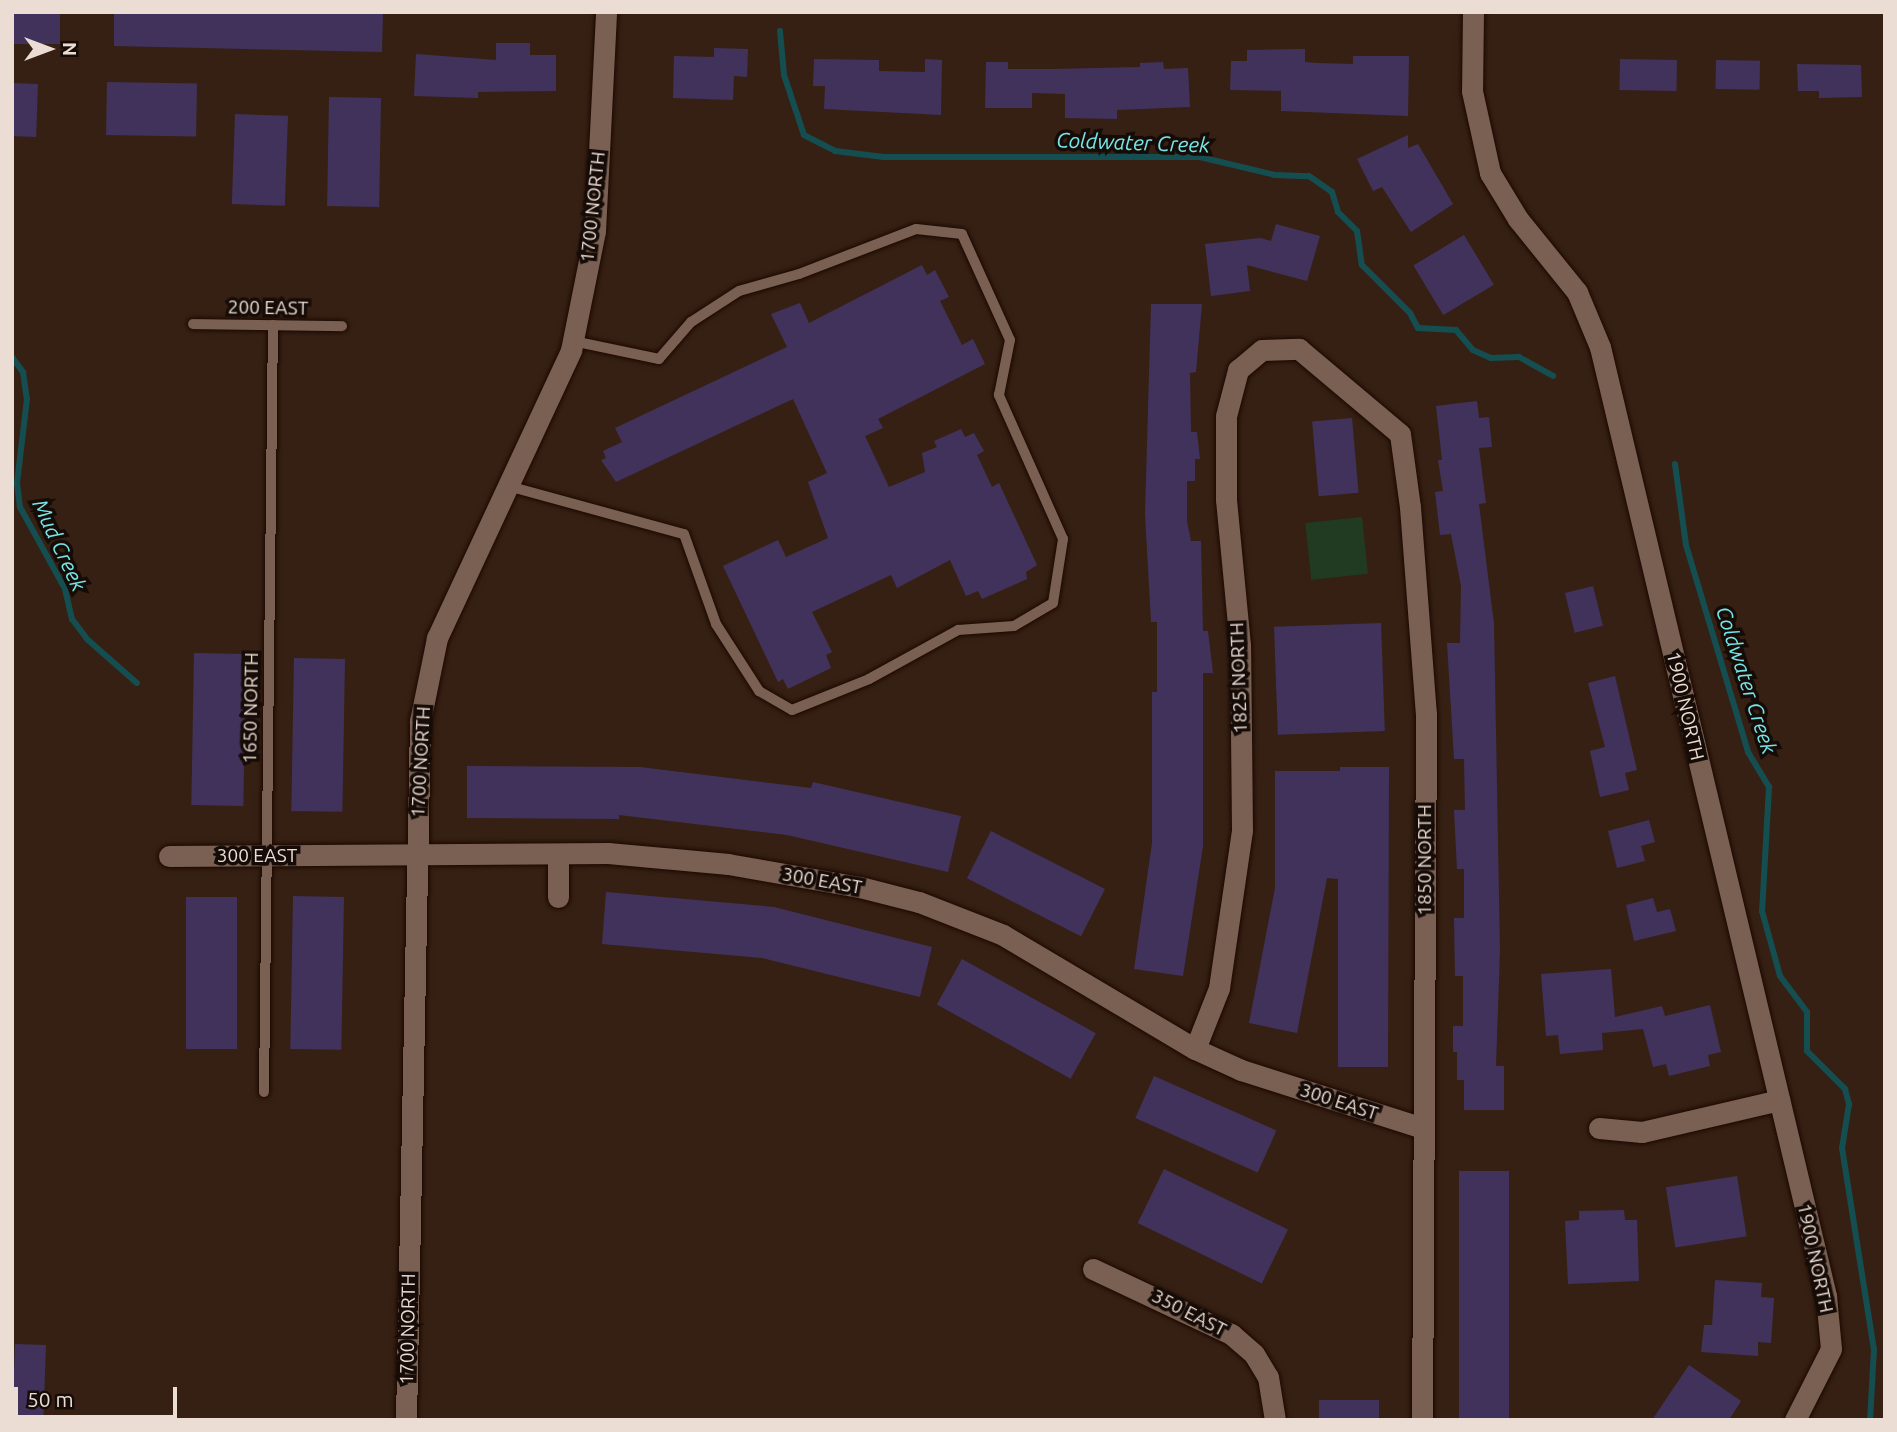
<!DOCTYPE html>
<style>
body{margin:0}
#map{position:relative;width:1897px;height:1432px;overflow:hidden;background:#362013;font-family:Ubuntu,sans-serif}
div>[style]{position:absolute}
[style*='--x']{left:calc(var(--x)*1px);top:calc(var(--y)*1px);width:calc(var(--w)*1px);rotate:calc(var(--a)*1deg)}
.green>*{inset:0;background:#213b22;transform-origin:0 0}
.stream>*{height:6px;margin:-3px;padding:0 3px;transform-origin:3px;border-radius:3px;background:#154e50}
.building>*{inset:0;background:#41325c;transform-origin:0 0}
.roads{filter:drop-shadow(0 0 2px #1c0801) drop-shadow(0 0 2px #1c0801)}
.lane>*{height:10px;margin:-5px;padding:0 5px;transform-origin:5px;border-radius:5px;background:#7a6052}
.street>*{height:21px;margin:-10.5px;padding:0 10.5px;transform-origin:10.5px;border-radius:10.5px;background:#7a6052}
span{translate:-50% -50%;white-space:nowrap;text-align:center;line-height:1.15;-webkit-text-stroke:7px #160c07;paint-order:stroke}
.street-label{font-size:19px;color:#ebdcd4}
.water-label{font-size:21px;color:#77e6e9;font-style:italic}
.frame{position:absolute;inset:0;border:14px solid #ebdcd4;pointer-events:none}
.north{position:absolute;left:14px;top:14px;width:70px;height:70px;-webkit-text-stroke:5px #160c07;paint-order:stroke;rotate:90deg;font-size:19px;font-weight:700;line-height:28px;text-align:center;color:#ebdcd4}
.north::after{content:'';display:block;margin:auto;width:24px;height:32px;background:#ebdcd4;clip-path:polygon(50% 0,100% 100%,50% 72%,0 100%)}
.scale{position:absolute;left:14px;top:1387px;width:163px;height:32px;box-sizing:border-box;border:4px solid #ebdcd4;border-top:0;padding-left:9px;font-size:21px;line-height:24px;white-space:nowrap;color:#ebdcd4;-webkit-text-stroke:5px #160c07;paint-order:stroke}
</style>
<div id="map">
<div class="green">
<div style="left:1362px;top:517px;width:57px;height:57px;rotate:84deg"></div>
</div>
<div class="stream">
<div style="--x:780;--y:31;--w:44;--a:84.8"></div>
<div style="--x:784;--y:75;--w:63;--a:71.6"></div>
<div style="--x:804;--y:135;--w:35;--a:27"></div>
<div style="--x:835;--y:151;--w:49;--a:7"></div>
<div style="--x:884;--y:157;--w:316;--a:0"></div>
<div style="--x:1200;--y:157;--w:77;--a:13.5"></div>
<div style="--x:1275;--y:175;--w:34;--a:2"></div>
<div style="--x:1309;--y:176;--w:28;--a:35"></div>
<div style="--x:1332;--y:192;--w:21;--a:73"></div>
<div style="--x:1338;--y:212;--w:27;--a:45"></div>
<div style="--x:1357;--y:231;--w:34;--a:82"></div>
<div style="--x:1362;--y:265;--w:68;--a:45"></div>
<div style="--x:1410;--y:313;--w:17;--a:62"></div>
<div style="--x:1418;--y:328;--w:38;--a:3"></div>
<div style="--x:1456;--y:330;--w:26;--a:50"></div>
<div style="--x:1473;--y:350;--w:20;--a:24"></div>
<div style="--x:1491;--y:358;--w:28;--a:-2"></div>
<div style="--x:1519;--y:357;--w:39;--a:29"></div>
<div style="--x:12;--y:357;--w:19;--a:54"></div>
<div style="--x:23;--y:372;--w:27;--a:82"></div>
<div style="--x:27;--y:399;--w:85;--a:96.8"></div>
<div style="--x:17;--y:483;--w:24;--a:83"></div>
<div style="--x:20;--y:507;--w:94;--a:61.2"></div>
<div style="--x:65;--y:589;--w:31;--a:77"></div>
<div style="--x:72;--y:619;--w:26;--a:53"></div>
<div style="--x:88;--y:640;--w:65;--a:41.3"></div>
<div style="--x:1675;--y:464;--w:82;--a:82.3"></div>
<div style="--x:1686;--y:545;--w:216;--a:73.3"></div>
<div style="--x:1748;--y:752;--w:41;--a:59"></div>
<div style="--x:1769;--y:787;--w:124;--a:93.2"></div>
<div style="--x:1762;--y:911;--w:67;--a:74.5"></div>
<div style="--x:1780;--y:976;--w:45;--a:53.1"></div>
<div style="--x:1807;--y:1012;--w:39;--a:90"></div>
<div style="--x:1807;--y:1051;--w:54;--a:45"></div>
<div style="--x:1845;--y:1089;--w:16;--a:75"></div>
<div style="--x:1849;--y:1104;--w:45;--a:99"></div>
<div style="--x:1842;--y:1148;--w:204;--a:81"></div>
<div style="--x:1874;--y:1349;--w:71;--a:93.2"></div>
</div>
<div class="building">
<div style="left:12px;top:12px;width:48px;height:32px"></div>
<div style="clip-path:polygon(114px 12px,383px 12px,382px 52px,114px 46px)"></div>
<div style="clip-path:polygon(496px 43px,530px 43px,530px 55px,556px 55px,556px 91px,478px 92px,478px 98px,414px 96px,416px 54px,496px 60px)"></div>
<div style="clip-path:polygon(714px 48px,748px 49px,747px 77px,734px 76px,733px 100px,673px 98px,674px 56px,714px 57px)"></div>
<div style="clip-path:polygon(1305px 49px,1305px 62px,1317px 63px,1353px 64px,1353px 56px,1409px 56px,1408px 116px,1281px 111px,1281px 91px,1230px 90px,1231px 61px,1247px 61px,1247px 50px)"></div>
<div style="clip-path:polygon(814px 59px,879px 60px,879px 71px,925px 72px,925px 59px,942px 60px,941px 115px,824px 109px,825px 86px,813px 86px)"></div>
<div style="left:1620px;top:59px;width:57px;height:31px;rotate:1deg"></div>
<div style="left:1716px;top:60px;width:44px;height:29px;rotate:1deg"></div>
<div style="clip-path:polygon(986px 62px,1008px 62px,1008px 69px,1053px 69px,1140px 67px,1140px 63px,1163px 62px,1164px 69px,1188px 68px,1190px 107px,1117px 110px,1117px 119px,1065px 118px,1065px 94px,1032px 93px,1032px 108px,985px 108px)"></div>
<div style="clip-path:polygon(1797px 64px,1861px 65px,1862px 97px,1819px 98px,1819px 91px,1798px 91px)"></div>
<div style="left:107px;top:82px;width:90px;height:53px;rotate:1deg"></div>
<div style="left:12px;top:83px;width:26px;height:53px;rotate:2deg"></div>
<div style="left:329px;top:97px;width:52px;height:109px;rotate:1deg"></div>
<div style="left:235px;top:114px;width:53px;height:90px;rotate:2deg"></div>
<div style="clip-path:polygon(1408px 135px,1408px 148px,1418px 144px,1453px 204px,1411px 232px,1382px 187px,1373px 191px,1357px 159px)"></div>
<div style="clip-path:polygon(1276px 224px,1320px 236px,1307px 281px,1247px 265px,1250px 291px,1211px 296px,1205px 244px,1260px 238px,1271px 241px)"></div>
<div style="left:1464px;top:235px;width:58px;height:59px;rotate:59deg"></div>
<div style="clip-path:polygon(922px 265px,927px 275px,935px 270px,949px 297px,940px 301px,962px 345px,973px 339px,985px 364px,878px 419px,883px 428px,865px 436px,889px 487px,925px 472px,922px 453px,937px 447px,934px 441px,961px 429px,965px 437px,974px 433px,984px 451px,977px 455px,992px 487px,999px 483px,1037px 565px,1026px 572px,1027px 579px,982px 599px,978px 591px,966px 596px,950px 560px,897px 588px,891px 575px,812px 612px,832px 652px,826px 655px,831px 668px,788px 689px,783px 679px,778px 682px,723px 566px,778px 540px,786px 557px,828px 538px,808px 482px,827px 473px,793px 399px,616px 482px,601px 460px,606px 458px,603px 451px,622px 442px,615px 428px,787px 347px,771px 314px,800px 303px,809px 323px)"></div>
<div style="clip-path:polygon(1151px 304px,1202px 304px,1196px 372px,1190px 373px,1191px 432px,1197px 432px,1200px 459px,1195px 459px,1195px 481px,1187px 481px,1187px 521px,1191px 541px,1201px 541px,1203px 631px,1208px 631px,1213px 673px,1203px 673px,1203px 846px,1183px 976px,1134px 969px,1152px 843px,1152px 692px,1157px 692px,1157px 622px,1151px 622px,1145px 514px)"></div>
<div style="clip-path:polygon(1477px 401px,1479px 418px,1489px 417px,1492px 447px,1479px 448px,1486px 503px,1479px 504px,1494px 624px,1500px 951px,1496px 1066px,1504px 1066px,1504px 1110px,1464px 1110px,1464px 1080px,1457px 1080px,1457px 1052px,1453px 1052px,1453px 1026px,1463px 1026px,1463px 976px,1455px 976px,1454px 918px,1464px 918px,1464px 869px,1457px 869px,1454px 810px,1465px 810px,1464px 759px,1454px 759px,1447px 643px,1460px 643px,1461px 586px,1451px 534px,1440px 535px,1435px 492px,1443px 491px,1438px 460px,1442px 460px,1436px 406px)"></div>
<div style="left:1352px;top:418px;width:75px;height:40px;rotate:85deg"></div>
<div style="left:1593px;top:586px;width:41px;height:29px;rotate:76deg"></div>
<div style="left:1381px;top:623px;width:108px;height:107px;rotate:88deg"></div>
<div style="left:194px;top:653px;width:52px;height:152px;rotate:1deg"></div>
<div style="left:294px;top:658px;width:51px;height:153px;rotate:1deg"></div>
<div style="clip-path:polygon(1615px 676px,1637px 770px,1625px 773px,1629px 790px,1600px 797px,1590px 751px,1605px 747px,1588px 683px)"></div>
<div style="clip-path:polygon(467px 766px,640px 767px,811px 788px,813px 782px,961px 816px,948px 872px,787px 835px,619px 815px,619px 819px,467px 818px)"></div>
<div style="clip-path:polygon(1340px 767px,1389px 767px,1388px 1067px,1338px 1067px,1338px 879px,1327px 878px,1297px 1033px,1249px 1023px,1275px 888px,1275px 771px,1340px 771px)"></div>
<div style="clip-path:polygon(1649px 820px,1655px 842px,1641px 846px,1645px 861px,1617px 868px,1608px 831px)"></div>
<div style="left:991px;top:831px;width:128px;height:53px;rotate:27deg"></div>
<div style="clip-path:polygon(606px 892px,774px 907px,932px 947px,920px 997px,762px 958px,602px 944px)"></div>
<div style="left:293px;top:896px;width:51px;height:153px;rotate:1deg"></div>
<div style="left:186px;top:897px;width:51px;height:152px"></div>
<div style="clip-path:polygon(1653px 898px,1657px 912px,1670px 909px,1676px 931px,1634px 941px,1626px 905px)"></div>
<div style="left:962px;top:959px;width:153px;height:52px;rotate:29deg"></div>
<div style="clip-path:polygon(1611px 969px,1615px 1017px,1662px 1006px,1665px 1016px,1710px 1005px,1721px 1052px,1708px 1055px,1710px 1066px,1669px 1076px,1666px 1064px,1653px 1067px,1643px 1029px,1602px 1033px,1603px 1050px,1560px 1054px,1558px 1035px,1546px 1036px,1541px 974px)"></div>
<div style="left:1154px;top:1076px;width:134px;height:46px;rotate:24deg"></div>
<div style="left:1164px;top:1169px;width:138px;height:60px;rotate:26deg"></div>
<div style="left:1459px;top:1171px;width:50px;height:249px"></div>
<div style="left:1737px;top:1176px;width:61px;height:72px;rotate:81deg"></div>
<div style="clip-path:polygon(1624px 1210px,1625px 1220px,1637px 1220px,1639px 1281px,1568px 1284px,1565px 1221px,1579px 1220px,1579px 1211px)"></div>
<div style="clip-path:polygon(1715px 1280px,1762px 1283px,1761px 1297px,1774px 1298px,1771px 1343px,1758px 1342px,1758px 1356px,1701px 1352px,1704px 1325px,1712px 1325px)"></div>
<div style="left:15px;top:1344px;width:31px;height:76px;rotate:2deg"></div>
<div style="clip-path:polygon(1689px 1365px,1741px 1401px,1729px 1420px,1652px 1420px)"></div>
<div style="left:1319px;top:1400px;width:60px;height:20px"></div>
</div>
<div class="roads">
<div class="lane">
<div style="--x:193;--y:324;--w:149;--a:0.8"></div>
<div style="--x:508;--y:486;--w:182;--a:15.3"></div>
<div style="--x:684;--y:534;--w:96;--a:70.4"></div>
<div style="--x:716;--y:624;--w:80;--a:57.3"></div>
<div style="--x:759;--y:691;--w:38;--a:30"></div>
<div style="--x:792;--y:710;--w:83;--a:-21.9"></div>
<div style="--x:869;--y:679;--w:102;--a:-28.8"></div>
<div style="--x:958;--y:630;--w:56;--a:-4.1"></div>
<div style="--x:1014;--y:626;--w:45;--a:-30.5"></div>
<div style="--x:1053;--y:603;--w:65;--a:-81.1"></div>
<div style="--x:1063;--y:539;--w:158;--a:-114"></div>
<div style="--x:999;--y:395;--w:56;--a:-78.7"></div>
<div style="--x:1010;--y:340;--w:116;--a:-114.4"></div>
<div style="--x:962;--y:234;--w:46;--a:-173.8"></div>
<div style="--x:916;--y:229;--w:125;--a:159"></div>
<div style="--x:799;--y:274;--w:62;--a:164.2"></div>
<div style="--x:739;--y:291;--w:57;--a:147.1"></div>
<div style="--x:691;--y:322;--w:49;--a:130.9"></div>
<div style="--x:659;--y:359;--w:88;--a:-168.2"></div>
<div style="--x:264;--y:1092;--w:767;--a:-89.33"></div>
</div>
<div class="street">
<div style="--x:1473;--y:12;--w:79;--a:90.7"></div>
<div style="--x:1472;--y:91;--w:84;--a:77.6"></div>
<div style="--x:1490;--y:173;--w:54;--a:58.7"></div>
<div style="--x:1518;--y:219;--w:94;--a:51.1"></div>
<div style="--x:1577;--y:292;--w:60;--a:67.3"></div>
<div style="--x:1600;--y:347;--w:976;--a:76.6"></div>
<div style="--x:1826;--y:1296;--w:53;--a:84.6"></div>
<div style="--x:1831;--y:1349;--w:80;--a:116.9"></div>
<div style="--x:558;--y:854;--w:43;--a:90"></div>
<div style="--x:169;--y:856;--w:439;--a:-0.4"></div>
<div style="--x:608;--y:853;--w:121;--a:5.2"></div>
<div style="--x:728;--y:864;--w:134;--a:9.9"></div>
<div style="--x:860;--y:887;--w:61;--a:14.3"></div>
<div style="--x:919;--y:902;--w:90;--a:21.4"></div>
<div style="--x:1003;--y:935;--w:223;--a:30.7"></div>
<div style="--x:1195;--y:1049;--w:51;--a:24.5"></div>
<div style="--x:1241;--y:1070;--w:191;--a:17.7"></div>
<div style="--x:1195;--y:1049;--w:66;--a:-68.5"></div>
<div style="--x:1219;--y:988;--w:160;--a:-81.7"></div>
<div style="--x:1242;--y:830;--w:185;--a:-90.6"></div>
<div style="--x:1240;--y:645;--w:147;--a:-95.5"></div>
<div style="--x:1226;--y:499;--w:83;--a:-90"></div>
<div style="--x:1226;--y:416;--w:48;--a:-75.4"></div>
<div style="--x:1238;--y:370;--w:31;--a:-40"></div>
<div style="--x:1262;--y:350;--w:37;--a:-2"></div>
<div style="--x:1299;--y:349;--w:132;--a:40.1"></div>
<div style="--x:1400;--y:434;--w:74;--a:82.2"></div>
<div style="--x:1410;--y:507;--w:208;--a:85.6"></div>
<div style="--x:1426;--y:714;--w:706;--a:90.32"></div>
<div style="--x:1599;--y:1128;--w:43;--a:5.3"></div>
<div style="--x:1642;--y:1132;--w:141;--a:-13.1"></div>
<div style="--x:1093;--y:1269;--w:153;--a:25.2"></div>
<div style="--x:1231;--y:1334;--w:30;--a:41"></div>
<div style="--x:1254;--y:1354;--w:27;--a:59"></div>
<div style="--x:1268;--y:1377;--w:44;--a:80.8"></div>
<div style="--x:406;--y:1420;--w:699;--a:-88.85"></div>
<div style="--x:420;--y:721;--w:85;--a:-78.4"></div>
<div style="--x:437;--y:638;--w:318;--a:-65"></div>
<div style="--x:571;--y:350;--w:121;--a:-78.6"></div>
<div style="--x:595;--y:231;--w:219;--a:-87.1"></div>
</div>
</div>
<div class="street-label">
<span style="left:593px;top:207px;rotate:-84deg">1700 NORTH</span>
<span style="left:268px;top:308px;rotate:1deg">200 EAST</span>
<span style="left:1239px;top:678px;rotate:-92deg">1825 NORTH</span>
<span style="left:1685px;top:706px;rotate:77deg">1900 NORTH</span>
<span style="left:251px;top:708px;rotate:-89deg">1650 NORTH</span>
<span style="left:421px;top:762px;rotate:-87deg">1700 NORTH</span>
<span style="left:257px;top:856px">300 EAST</span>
<span style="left:1425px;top:860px;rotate:-90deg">1850 NORTH</span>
<span style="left:822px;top:881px;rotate:10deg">300 EAST</span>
<span style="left:1339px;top:1102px;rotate:18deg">300 EAST</span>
<span style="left:1815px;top:1258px;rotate:78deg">1900 NORTH</span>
<span style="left:1189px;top:1313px;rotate:27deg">350 EAST</span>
<span style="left:408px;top:1329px;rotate:-89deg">1700 NORTH</span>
</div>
<div class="water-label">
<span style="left:1133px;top:142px;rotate:2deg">Coldwater Creek</span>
<span style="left:60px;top:545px;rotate:65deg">Mud Creek</span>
<span style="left:1747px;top:680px;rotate:72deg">Coldwater Creek</span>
</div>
<div class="frame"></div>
<div class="north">N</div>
<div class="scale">50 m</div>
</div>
